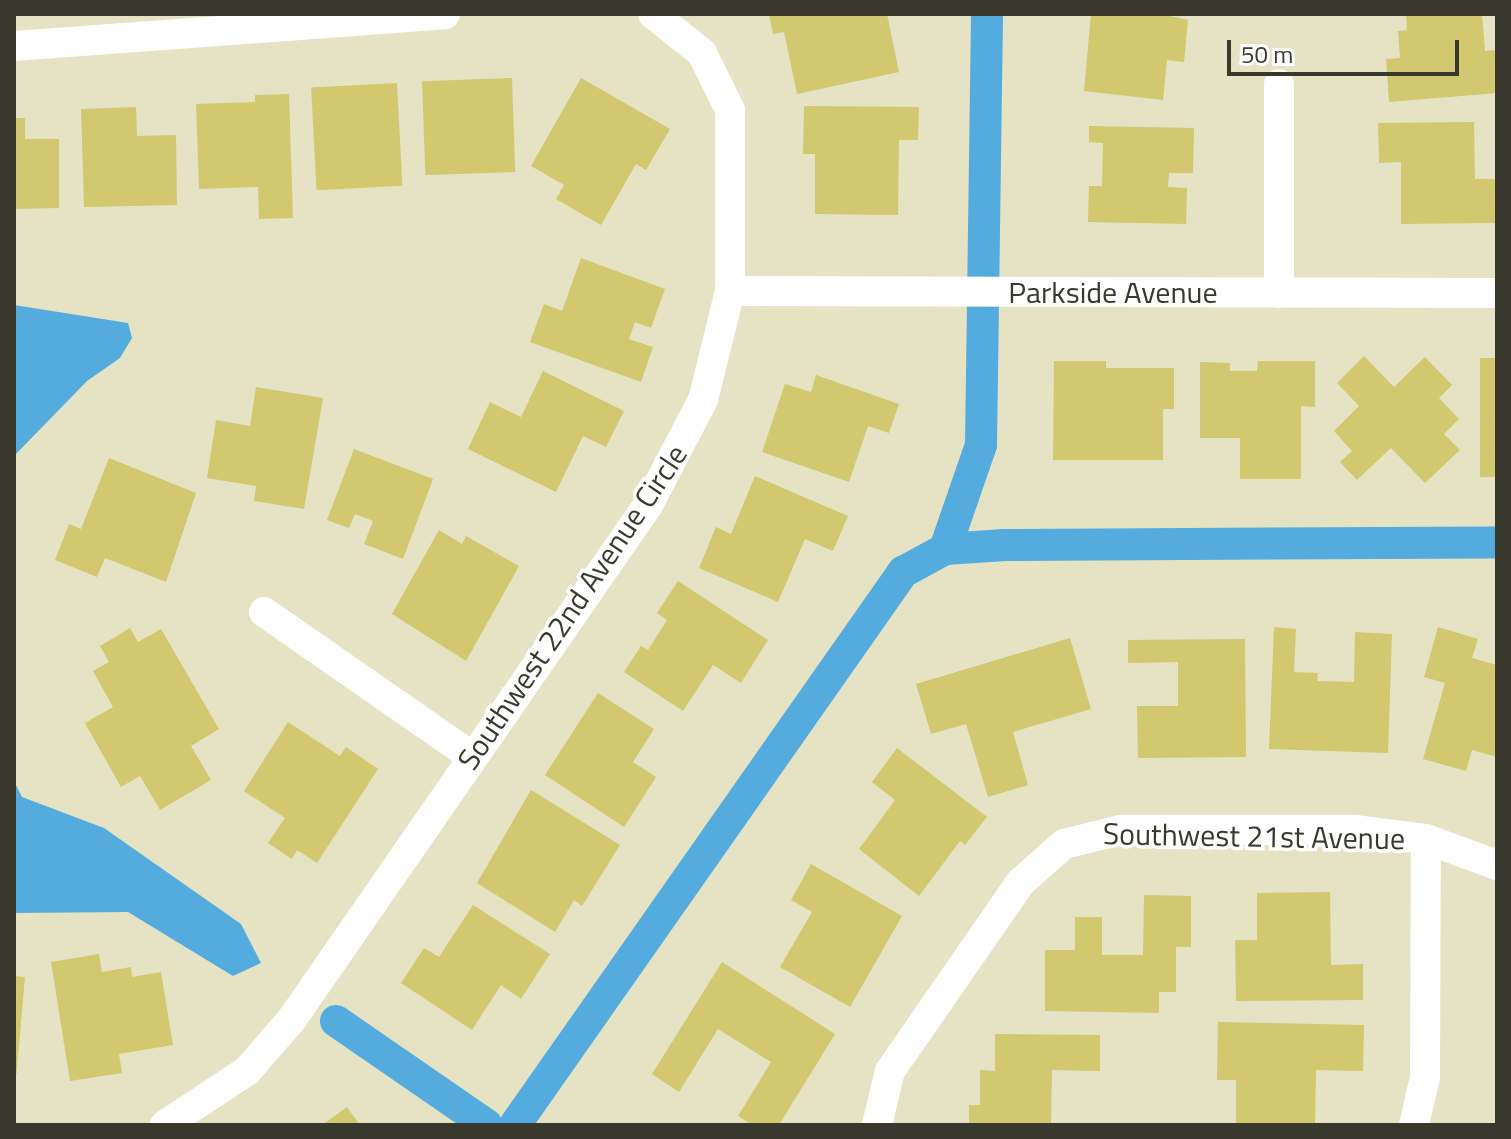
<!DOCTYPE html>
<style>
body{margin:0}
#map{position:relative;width:1511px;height:1139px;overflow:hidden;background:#e5e3c4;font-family:"Titillium Web",sans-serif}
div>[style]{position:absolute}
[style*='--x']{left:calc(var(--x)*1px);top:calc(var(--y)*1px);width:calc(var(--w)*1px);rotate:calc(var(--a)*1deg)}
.water>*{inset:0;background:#54abdd}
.canal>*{height:32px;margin:-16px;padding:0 16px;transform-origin:16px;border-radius:16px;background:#54abdd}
.building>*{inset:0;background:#d1c86f;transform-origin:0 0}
.street>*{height:30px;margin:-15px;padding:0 15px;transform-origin:15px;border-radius:15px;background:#fff}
span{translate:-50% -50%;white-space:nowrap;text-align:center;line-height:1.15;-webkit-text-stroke:7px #fff;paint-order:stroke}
.street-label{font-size:30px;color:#39382c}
.frame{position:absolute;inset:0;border:16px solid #39382c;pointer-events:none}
.scale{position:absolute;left:1227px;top:40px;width:232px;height:36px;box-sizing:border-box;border:4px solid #39382c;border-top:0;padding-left:10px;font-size:24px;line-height:28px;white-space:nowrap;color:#39382c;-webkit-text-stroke:6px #fff;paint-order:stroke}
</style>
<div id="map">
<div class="water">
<div style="clip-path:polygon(14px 305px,128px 323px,132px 338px,120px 358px,87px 381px,14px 456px)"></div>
<div style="clip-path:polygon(14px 781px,22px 797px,104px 828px,241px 924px,261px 963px,233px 976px,128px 912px,14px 913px)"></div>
</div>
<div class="canal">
<div style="--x:945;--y:549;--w:110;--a:-70.9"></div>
<div style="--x:981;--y:445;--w:431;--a:-89.2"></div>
<div style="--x:336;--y:1021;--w:183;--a:34.6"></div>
<div style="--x:515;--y:1125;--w:676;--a:-54.95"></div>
<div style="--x:903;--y:572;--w:48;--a:-28.7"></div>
<div style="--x:945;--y:549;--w:60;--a:-3.8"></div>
<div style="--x:1005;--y:545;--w:492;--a:-0.3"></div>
</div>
<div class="building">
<div style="clip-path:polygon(769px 14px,887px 14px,899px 72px,797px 94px,784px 32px,773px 34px)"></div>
<div style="clip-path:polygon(1091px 14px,1161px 14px,1188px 20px,1184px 62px,1167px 60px,1163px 100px,1084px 91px)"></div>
<div style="clip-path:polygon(1406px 14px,1482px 14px,1485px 51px,1497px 50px,1497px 93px,1389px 102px,1386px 59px,1400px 58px,1398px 31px,1407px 30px)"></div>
<div style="left:512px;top:78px;width:94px;height:90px;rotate:88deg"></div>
<div style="clip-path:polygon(581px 78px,670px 129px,646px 170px,636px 164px,601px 225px,556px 199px,564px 185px,531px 166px)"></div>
<div style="left:397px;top:83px;width:103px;height:86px;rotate:87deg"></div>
<div style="clip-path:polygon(289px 94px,293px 218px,259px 219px,258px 187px,199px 189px,196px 104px,255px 102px,255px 95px)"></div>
<div style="clip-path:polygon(804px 106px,919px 107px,918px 140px,899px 140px,898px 215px,815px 214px,815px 154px,803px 154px)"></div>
<div style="clip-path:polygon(136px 107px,137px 136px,176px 135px,177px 205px,84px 207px,81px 109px)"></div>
<div style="clip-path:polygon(14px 118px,25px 118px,25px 139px,59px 139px,59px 208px,14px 209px)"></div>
<div style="clip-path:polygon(1474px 122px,1475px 179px,1497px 179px,1497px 223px,1401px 224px,1401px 162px,1379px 163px,1378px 123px)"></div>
<div style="clip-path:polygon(1089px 126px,1194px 128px,1193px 173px,1169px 173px,1168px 187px,1187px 188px,1186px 224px,1088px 222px,1089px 186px,1102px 186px,1103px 143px,1089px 142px)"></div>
<div style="clip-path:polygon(581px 258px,665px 289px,651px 328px,635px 322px,629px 339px,653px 347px,641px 382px,530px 342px,544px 304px,562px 311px)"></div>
<div style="clip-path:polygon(1364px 356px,1394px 387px,1425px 357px,1452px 385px,1439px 398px,1459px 419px,1444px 434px,1460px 450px,1425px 483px,1391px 448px,1357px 480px,1340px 462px,1352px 451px,1334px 431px,1359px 406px,1337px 383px)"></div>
<div style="left:1480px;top:358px;width:17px;height:119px"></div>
<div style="clip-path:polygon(1054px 361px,1106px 361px,1106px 368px,1174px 368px,1174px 409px,1163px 409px,1163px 460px,1053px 460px)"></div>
<div style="clip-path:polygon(1258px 361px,1315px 361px,1315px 407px,1301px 406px,1301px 479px,1240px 479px,1240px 438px,1200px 438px,1200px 362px,1230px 363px,1230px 371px,1257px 371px)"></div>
<div style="clip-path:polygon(543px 371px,624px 411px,606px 447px,583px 436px,556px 492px,468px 449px,490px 402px,521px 417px)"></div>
<div style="clip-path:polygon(816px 375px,899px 404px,889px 433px,868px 426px,849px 482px,762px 452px,785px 384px,811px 392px)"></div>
<div style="clip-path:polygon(256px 387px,323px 398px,304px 509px,254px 501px,256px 486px,207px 478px,216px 420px,250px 426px)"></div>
<div style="clip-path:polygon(354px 449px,433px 479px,403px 559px,364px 544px,373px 521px,355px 514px,349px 528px,327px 520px)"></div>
<div style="clip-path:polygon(109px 458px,196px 493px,166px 582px,105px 558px,97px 577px,55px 560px,69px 524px,81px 529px)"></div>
<div style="clip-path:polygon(755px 476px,848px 516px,833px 551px,805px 539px,778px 602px,699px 568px,716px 527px,731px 534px)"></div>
<div style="clip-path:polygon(439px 530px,462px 544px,466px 536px,519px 566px,466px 661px,392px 614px)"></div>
<div style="clip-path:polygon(678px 581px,768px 640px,741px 683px,713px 665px,683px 711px,624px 672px,641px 646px,648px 650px,667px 620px,657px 613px)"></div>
<div style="clip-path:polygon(1274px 627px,1296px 629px,1294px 672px,1318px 673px,1317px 681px,1354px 682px,1355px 632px,1392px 634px,1388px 753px,1269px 749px)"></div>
<div style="clip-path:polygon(1438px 627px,1478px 639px,1472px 658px,1497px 665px,1497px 757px,1472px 750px,1466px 771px,1423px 759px,1445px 683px,1424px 677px)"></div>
<div style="clip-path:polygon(130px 628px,138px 642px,161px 629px,219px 729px,191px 746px,211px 780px,160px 810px,140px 776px,121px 787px,85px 723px,113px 707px,93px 671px,109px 662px,100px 646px)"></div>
<div style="clip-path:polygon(1070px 638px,1091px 709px,1013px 732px,1028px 785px,988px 797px,966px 724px,931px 734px,916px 684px)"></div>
<div style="clip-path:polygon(1245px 639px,1246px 757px,1138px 758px,1137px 706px,1178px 706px,1178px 662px,1128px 663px,1128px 640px)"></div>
<div style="clip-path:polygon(598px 693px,654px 729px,633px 762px,656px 777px,624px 827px,545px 775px)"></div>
<div style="clip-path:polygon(288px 722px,340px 756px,346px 747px,378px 769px,317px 863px,297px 850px,292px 859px,268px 843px,285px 818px,244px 791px)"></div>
<div style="clip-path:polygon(897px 748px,987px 817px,965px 845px,960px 841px,919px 896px,859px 849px,895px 800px,872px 782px)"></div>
<div style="clip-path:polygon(531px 790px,620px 845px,582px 906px,574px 900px,555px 932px,477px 883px)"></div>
<div style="clip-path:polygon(811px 864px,902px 916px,850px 1007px,780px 967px,812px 912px,791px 900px)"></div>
<div style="clip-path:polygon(1330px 892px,1331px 965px,1363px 964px,1363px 1000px,1236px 1001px,1235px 940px,1257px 940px,1257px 893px)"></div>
<div style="clip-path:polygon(1144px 895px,1191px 896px,1191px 947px,1176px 947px,1176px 992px,1159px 992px,1159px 1013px,1045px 1011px,1045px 950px,1075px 950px,1075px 917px,1102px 917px,1102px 955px,1143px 955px)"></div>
<div style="clip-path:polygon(473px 905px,550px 954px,521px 999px,501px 985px,472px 1030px,401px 983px,424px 948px,439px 957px)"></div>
<div style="clip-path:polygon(99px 954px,102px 972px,131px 967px,132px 977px,161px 972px,173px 1045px,119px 1054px,122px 1073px,70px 1081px,51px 962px)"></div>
<div style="clip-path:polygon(722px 962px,835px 1034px,779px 1125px,752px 1125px,738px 1116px,771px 1062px,718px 1029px,679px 1092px,652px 1074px)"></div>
<div style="left:14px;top:976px;width:11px;height:97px;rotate:5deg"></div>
<div style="clip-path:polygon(1218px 1022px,1364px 1025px,1363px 1071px,1316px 1070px,1315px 1125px,1236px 1125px,1236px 1080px,1217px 1080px)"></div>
<div style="clip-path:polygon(995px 1034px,1100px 1035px,1100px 1071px,1052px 1070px,1051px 1125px,969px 1125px,969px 1105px,980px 1105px,980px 1070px,995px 1071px)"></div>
<div style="clip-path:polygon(347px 1107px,360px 1125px,322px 1125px)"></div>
</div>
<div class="street">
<div style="--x:14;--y:46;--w:432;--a:-4.2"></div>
<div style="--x:730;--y:291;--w:767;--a:0.15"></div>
<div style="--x:1279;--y:293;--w:209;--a:-90"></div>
<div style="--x:264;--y:612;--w:254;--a:34.8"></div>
<div style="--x:165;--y:1125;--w:98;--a:-33.4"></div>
<div style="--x:247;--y:1071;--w:69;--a:-49.1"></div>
<div style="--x:292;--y:1019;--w:625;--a:-55.29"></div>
<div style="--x:648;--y:505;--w:119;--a:-62.4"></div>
<div style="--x:703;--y:400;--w:112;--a:-76.1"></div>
<div style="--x:730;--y:291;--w:181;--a:-90"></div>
<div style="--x:730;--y:110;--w:64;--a:-116.2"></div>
<div style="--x:702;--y:53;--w:63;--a:-141.5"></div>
<div style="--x:877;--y:1125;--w:56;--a:-76.5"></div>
<div style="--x:890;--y:1071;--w:230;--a:-55.3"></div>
<div style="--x:1021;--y:882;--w:57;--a:-41.5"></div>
<div style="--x:1064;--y:844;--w:59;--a:-13.8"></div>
<div style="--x:1121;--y:830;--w:234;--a:0"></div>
<div style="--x:1355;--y:830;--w:72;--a:7.2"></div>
<div style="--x:1426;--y:839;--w:76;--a:20.1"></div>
<div style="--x:1414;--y:1125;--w:49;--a:-77.1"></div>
<div style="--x:1425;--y:1077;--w:238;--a:-89.8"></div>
</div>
<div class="street-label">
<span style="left:1113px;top:292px">Parkside Avenue</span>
<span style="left:572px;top:607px;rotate:-56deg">Southwest 22nd Avenue Circle</span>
<span style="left:1254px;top:836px;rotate:1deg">Southwest 21st Avenue</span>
</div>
<div class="frame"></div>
<div class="scale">50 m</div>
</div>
